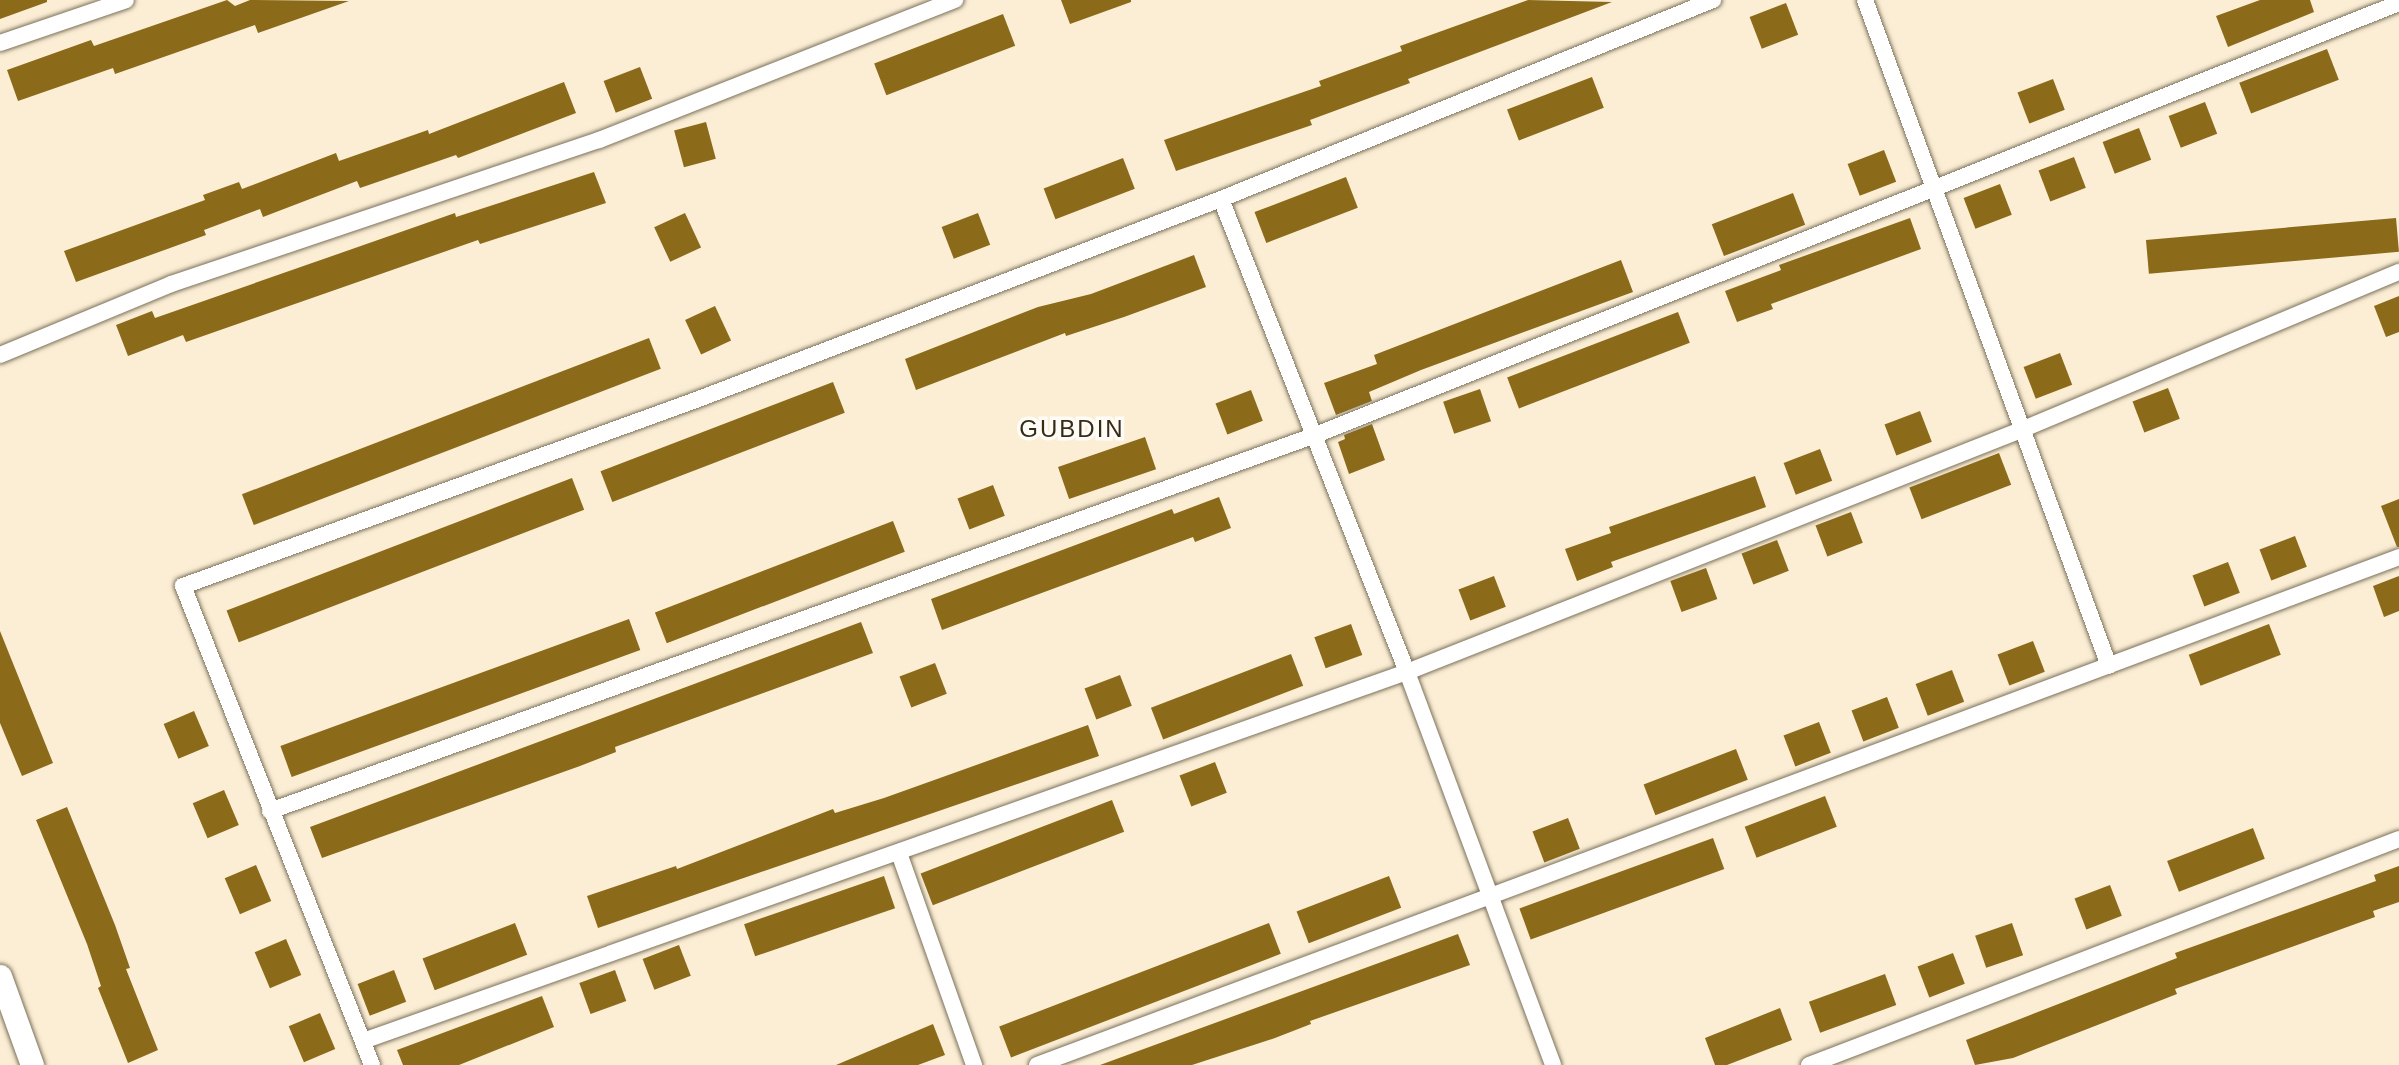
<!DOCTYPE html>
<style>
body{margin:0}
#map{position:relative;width:2399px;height:1065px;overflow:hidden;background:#fbeed5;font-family:Helvetica,sans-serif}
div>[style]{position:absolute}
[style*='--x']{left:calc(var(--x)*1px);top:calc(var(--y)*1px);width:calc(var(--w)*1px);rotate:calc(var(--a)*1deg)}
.building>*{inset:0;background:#8b6a19;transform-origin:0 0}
.roads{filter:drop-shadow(0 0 2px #7b705a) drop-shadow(0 0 2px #7b705a)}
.street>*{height:16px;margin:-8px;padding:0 8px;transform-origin:8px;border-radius:8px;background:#fff}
.secondary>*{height:23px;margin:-11.5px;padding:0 11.5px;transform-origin:11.5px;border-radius:11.5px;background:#fff}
span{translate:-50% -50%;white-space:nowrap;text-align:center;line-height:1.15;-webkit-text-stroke:7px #fffcf7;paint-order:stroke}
.quarter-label{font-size:24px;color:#352c17;letter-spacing:2px}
</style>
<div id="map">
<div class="building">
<div style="clip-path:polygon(0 0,47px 0,47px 2px,0 19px)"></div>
<div style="clip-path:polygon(227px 0,235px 6px,250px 0,349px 1px,258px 33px,255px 25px,115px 74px,113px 68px,18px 101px,7px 70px,91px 40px,94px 46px)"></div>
<div style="clip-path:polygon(1061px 0,1131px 0,1131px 2px,1070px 24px)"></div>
<div style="clip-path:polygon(1528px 0,1612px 2px,1408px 79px,1410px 83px,1310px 120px,1312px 125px,1176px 171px,1164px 140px,1321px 86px,1319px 81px,1402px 51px,1400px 46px)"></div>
<div style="clip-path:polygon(2260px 0,2310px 0,2314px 12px,2228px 47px,2216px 16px)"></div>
<div style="left:1786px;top:3px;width:34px;height:39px;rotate:69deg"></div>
<div style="left:1003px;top:14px;width:34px;height:138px;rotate:69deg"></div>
<div style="left:2327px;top:49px;width:33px;height:94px;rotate:69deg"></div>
<div style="left:640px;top:67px;width:34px;height:39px;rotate:69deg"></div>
<div style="left:1592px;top:77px;width:33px;height:91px;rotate:69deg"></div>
<div style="left:2053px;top:79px;width:33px;height:38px;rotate:69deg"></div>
<div style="clip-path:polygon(564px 82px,576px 113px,458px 158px,456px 155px,360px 188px,357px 181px,263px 217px,260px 209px,204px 230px,206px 235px,76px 282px,64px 251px,205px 200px,203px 195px,239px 182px,242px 189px,336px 153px,339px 161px,428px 130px,429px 134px)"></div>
<div style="left:2205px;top:102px;width:34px;height:39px;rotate:69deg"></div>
<div style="left:706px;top:122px;width:38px;height:33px;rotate:75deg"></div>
<div style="left:2139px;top:128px;width:34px;height:39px;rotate:69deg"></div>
<div style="left:1884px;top:150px;width:34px;height:39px;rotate:69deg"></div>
<div style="left:2074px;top:157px;width:33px;height:38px;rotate:69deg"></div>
<div style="left:1123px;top:158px;width:33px;height:85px;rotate:69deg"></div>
<div style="clip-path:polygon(594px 172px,606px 203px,480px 244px,478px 240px,186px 342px,183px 335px,128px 356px,116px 325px,152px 311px,155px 318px,455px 213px,456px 217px)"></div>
<div style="left:1346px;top:177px;width:33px;height:98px;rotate:69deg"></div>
<div style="left:2000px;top:184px;width:33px;height:39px;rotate:69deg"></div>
<div style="left:1793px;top:193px;width:34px;height:87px;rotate:69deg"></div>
<div style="left:685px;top:213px;width:38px;height:34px;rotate:65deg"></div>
<div style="left:978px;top:213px;width:34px;height:39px;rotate:69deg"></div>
<div style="clip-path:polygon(1910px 218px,1921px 249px,1771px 304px,1773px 309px,1737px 322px,1725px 291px,1781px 270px,1779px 265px)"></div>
<div style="left:2396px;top:218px;width:34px;height:251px;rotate:85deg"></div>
<div style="clip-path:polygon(1194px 255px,1206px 287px,1124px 317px,1066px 336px,1065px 333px,916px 390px,905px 359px,1038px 307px,1091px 294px)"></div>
<div style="clip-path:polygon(1621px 260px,1633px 292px,1421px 370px,1369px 392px,1372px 401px,1336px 415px,1324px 383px,1377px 364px,1374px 355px)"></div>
<div style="clip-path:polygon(2399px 296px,2399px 332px,2386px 337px,2374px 306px)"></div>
<div style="left:715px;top:306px;width:38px;height:33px;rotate:65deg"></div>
<div style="left:1678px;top:312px;width:33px;height:183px;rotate:69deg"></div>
<div style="left:649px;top:338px;width:33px;height:436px;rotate:69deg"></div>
<div style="left:2060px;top:353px;width:34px;height:39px;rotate:69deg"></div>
<div style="left:833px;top:382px;width:33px;height:249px;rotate:69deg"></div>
<div style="left:2168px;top:388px;width:33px;height:38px;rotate:69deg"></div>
<div style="left:1480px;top:389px;width:34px;height:39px;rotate:71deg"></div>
<div style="left:1251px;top:390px;width:33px;height:38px;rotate:69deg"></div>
<div style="left:1920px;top:411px;width:33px;height:38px;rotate:69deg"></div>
<div style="clip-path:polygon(1372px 424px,1385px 460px,1349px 474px,1338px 442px,1345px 439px,1344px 435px)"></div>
<div style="left:1145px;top:437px;width:34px;height:92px;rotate:71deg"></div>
<div style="left:1820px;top:449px;width:34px;height:39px;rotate:69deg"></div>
<div style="left:1999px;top:453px;width:34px;height:96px;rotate:69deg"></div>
<div style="clip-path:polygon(1755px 476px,1766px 507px,1611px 562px,1613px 567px,1577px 581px,1565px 549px,1611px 533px,1609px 527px)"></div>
<div style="left:572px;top:478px;width:34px;height:370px;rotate:69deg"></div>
<div style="left:993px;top:485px;width:33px;height:38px;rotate:69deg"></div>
<div style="clip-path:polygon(1219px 497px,1231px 528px,1195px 542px,1193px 537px,942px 630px,931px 599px,1172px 509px,1174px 514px)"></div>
<div style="clip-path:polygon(2399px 499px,2399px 547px,2397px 547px,2381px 506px)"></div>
<div style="left:1851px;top:512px;width:33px;height:38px;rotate:69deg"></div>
<div style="left:893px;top:521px;width:33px;height:255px;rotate:69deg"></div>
<div style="left:2295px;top:536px;width:33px;height:38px;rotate:69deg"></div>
<div style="left:1777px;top:540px;width:33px;height:38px;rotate:69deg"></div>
<div style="left:2228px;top:562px;width:33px;height:38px;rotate:69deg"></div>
<div style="left:1706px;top:568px;width:33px;height:38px;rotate:70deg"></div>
<div style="left:1494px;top:576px;width:33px;height:38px;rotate:69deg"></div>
<div style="clip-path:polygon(2399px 576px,2399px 611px,2384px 617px,2373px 586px)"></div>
<div style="left:629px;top:619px;width:33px;height:371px;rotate:70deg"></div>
<div style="clip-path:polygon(861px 622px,873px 653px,615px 747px,616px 752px,580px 766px,322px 858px,310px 827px)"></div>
<div style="left:1351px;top:624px;width:33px;height:39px;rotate:70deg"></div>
<div style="left:2269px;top:624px;width:33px;height:86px;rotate:69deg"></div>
<div style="clip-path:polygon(0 631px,53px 763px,22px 776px,0 723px)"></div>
<div style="left:2033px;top:641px;width:33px;height:38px;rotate:69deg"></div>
<div style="left:1291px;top:654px;width:34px;height:150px;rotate:69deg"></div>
<div style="left:935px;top:663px;width:33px;height:38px;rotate:69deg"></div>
<div style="left:1952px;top:670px;width:34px;height:39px;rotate:69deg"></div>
<div style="left:1120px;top:675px;width:33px;height:38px;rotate:69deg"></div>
<div style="left:1887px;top:697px;width:33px;height:38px;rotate:69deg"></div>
<div style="left:194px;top:711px;width:38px;height:33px;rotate:67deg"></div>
<div style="left:1819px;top:722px;width:33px;height:38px;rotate:69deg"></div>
<div style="clip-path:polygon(1088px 725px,1099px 756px,598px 928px,587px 896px,676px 866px,677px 869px,833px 809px,835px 813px,884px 798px)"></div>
<div style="left:1736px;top:749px;width:33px;height:99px;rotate:69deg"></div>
<div style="left:1215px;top:762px;width:33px;height:38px;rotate:69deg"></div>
<div style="left:224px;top:790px;width:38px;height:34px;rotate:67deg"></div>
<div style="left:1825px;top:796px;width:33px;height:86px;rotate:69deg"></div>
<div style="left:1112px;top:800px;width:34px;height:205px;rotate:69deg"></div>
<div style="clip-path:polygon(67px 807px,115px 925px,130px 968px,126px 969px,158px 1050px,128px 1063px,98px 988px,101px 986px,87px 944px,36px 820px)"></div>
<div style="left:1568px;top:818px;width:33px;height:38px;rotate:69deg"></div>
<div style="left:2253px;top:828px;width:33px;height:92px;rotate:69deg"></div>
<div style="left:1713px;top:838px;width:33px;height:206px;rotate:70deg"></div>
<div style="left:256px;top:865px;width:39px;height:34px;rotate:67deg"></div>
<div style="clip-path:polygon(2399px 866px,2399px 902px,2373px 911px,2375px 917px,2175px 989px,2177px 994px,2013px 1058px,1975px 1065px,1966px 1040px,2177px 958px,2175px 953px,2376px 881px,2374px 875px)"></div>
<div style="left:884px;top:876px;width:34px;height:148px;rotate:71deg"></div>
<div style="left:1389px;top:876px;width:34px;height:99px;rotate:69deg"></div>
<div style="left:2110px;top:885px;width:33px;height:38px;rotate:69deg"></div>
<div style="left:515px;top:923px;width:34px;height:99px;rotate:69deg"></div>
<div style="left:1269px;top:923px;width:33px;height:289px;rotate:69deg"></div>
<div style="left:2012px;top:923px;width:34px;height:39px;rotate:71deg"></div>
<div style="clip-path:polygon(1458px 934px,1470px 965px,1310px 1021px,1311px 1024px,1275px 1038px,1192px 1065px,1100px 1065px)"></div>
<div style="left:286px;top:939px;width:39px;height:34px;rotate:67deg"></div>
<div style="left:679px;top:945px;width:33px;height:39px;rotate:69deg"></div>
<div style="left:1953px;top:953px;width:33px;height:38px;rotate:69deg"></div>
<div style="left:394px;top:970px;width:34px;height:39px;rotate:69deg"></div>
<div style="left:615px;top:970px;width:33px;height:38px;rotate:70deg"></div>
<div style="left:1885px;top:974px;width:33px;height:81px;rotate:70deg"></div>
<div style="clip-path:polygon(542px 996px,554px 1027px,459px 1065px,403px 1065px,397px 1050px)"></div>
<div style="clip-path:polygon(1780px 1008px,1792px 1040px,1727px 1065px,1715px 1065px,1705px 1038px)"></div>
<div style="left:320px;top:1013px;width:39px;height:34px;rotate:67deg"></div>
<div style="clip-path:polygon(933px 1024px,945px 1055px,918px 1065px,836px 1065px)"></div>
</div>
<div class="roads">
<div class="street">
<div style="--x:1865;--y:0;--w:709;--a:69.88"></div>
<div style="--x:0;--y:43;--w:133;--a:-18.8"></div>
<div style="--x:1221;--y:199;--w:508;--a:68.53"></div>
<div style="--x:1407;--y:672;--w:419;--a:69.6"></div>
<div style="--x:0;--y:355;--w:185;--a:-22.5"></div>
<div style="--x:171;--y:284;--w:452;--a:-18.6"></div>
<div style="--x:599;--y:140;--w:383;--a:-21.5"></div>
<div style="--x:270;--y:811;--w:1108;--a:-19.78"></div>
<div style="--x:1313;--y:436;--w:1169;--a:-21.74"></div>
<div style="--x:899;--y:853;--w:225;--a:70.5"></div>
<div style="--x:363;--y:1041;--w:1107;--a:-19.47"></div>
<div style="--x:1407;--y:672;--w:660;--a:-21.51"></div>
<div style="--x:2021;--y:430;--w:410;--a:-22.7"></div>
<div style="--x:372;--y:1065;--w:515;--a:-111.53"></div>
<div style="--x:183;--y:586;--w:546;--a:-19.93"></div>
<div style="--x:696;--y:400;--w:562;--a:-20.95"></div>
<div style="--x:1221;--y:199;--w:531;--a:-22.02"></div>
<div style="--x:1037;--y:1065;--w:1454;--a:-20.45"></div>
<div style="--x:1809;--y:1065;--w:632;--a:-20.96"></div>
</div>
<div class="secondary">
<div style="--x:0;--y:976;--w:95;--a:70.2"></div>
</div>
</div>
<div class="quarter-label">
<span style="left:1072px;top:429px">GUBDIN</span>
</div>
</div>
